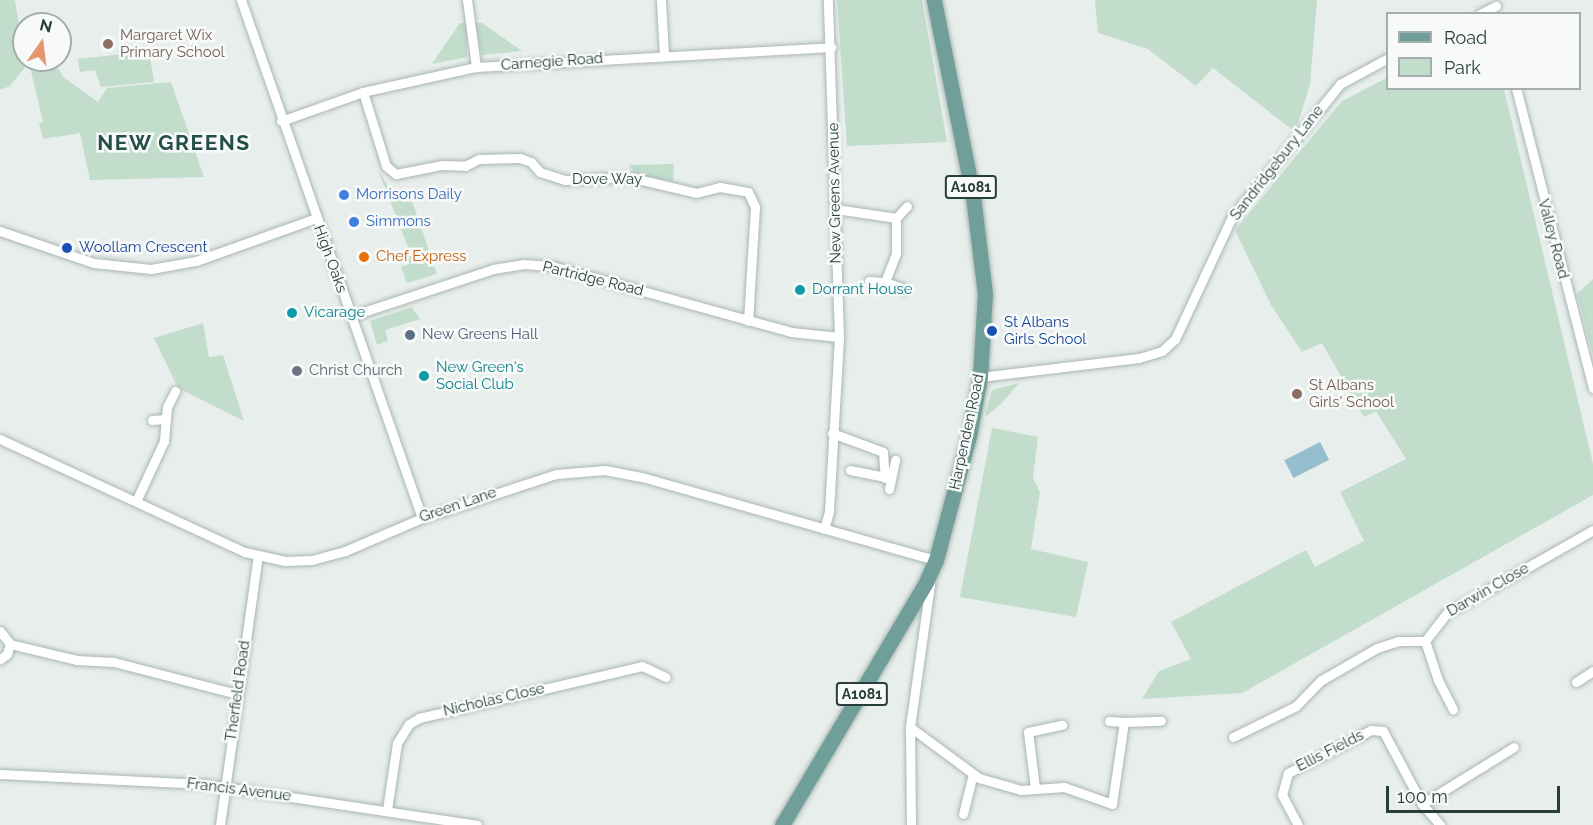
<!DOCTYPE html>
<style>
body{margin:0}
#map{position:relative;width:1593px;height:825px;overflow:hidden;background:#e7eeeb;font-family:Raleway,sans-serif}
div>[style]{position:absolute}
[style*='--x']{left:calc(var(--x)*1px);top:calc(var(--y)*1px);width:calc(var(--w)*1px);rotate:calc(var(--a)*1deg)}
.green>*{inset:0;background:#c2ddcc}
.water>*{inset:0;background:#94becd;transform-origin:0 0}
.roads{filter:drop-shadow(0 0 2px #aab6b3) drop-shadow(0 0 2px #aab6b3)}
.minor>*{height:9px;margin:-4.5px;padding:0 4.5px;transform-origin:4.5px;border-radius:4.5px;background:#fff}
.primary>*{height:15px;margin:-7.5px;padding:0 7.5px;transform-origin:7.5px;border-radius:7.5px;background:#6f9f98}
.dots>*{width:16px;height:16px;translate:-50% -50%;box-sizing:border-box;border:3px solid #f7faf9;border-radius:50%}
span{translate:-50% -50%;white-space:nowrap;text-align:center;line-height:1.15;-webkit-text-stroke:5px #f7faf9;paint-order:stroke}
.shield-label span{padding:2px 4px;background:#f7faf9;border:2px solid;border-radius:4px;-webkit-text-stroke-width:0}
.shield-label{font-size:14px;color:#273f3b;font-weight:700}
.education-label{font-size:15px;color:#785e54}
.left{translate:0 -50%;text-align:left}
.street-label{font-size:15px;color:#273f3b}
.shop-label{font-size:15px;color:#366cbe}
.transit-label{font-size:15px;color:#164399}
.food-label{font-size:15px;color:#c56008}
.culture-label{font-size:15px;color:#0d838f}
.service-label{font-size:15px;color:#4e5e75}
.worship-label{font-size:15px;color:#5b616d}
.district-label{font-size:21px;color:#244f49;font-weight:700;letter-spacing:1.5px}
.legend{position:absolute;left:1386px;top:12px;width:195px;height:78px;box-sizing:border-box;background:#f7faf9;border:2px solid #a4afad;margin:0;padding:8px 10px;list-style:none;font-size:18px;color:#273f3b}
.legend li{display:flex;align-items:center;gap:12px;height:30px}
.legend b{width:30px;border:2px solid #a4afad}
.north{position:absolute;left:12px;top:12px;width:60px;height:60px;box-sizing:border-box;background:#f7faf9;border:2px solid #a4afad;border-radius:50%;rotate:14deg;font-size:16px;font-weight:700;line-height:24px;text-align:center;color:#273f3b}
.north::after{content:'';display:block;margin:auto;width:21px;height:27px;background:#e5976d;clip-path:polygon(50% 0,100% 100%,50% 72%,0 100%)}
.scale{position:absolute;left:1386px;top:786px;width:174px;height:27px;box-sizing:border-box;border:3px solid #273f3b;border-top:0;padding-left:8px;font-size:18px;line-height:21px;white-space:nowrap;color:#273f3b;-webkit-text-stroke:4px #f7faf9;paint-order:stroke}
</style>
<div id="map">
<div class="green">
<div style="clip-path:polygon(0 0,15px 0,24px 60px,28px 63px,10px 86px,0 90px)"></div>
<div style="clip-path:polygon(837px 0,922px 0,947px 142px,847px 146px)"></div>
<div style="clip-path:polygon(1095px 0,1317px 0,1310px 85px,1295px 132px,1213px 68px,1196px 86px,1148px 49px,1098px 33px)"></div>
<div style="clip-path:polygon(460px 23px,466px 23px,467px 57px,432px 64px)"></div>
<div style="clip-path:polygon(475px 23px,482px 23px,522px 51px,482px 55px)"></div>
<div style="clip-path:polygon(149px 51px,154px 82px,101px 87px,95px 70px,80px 72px,78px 59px)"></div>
<div style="clip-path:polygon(55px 63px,63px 77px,98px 102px,107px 88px,171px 82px,204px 177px,90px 180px,80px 133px,43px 139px,39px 123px,43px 122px,30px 67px)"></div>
<div style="clip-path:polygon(1387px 78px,1388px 88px,1504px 89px,1593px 464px,1593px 495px,1242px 693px,1142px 699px,1159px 671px,1191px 659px,1171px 622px,1306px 550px,1315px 567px,1364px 541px,1340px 492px,1406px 459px,1376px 411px,1364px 417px,1322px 343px,1302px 352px,1271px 305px,1235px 230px,1342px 101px)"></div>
<div style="clip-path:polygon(674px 164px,673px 181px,636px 175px,629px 165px)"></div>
<div style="clip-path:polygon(378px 170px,391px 191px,399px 190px,402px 202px,412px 201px,437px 274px,407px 283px,401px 267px,410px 264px,407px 255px,410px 252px)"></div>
<div style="clip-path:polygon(1593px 279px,1593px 355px,1577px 294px)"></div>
<div style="clip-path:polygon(412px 307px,420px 319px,385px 330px,388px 341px,377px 345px,370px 321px)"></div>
<div style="clip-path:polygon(203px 323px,209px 357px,223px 355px,244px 421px,178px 388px,154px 338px)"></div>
<div style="clip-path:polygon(1019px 383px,1001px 404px,985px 417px,992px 390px)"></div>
<div style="clip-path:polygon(992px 428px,1038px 437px,1033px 478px,1040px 492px,1031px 549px,1088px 562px,1076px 617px,960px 597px)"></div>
</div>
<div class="water">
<div style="left:1320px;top:442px;width:20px;height:40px;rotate:63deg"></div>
</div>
<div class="roads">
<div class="minor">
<div style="--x:241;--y:0;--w:549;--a:70.74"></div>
<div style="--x:467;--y:0;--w:68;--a:82.3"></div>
<div style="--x:661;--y:0;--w:55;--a:86.9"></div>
<div style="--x:1480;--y:14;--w:18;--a:-27"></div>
<div style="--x:1516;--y:88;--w:310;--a:75.6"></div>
<div style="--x:363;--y:92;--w:77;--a:72.7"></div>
<div style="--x:386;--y:166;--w:13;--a:39"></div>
<div style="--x:396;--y:174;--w:47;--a:-11.1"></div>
<div style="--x:442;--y:165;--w:23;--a:2"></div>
<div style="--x:465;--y:166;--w:16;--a:-27"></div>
<div style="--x:479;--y:159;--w:41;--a:-1.4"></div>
<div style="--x:520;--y:158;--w:12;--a:20"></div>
<div style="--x:531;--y:162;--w:13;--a:48"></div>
<div style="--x:540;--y:172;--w:26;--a:18"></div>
<div style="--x:565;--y:180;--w:64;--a:-2.7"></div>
<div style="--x:629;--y:177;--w:69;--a:13.4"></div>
<div style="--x:696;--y:193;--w:25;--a:-14"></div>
<div style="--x:720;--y:187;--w:28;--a:10"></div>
<div style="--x:748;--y:192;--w:17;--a:65"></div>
<div style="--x:755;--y:207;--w:114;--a:93.5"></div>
<div style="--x:281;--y:121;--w:87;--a:-19.5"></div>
<div style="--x:363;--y:92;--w:116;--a:-12.5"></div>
<div style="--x:476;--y:67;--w:356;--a:-3.2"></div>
<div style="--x:836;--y:209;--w:61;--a:8.5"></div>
<div style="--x:896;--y:218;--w:16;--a:-47"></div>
<div style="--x:0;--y:231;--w:99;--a:18.8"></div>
<div style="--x:94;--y:263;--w:57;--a:6"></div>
<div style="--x:151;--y:269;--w:46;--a:-10.1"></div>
<div style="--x:196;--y:261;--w:127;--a:-19.7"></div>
<div style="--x:869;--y:281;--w:16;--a:4"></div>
<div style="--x:885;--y:282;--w:31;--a:-69"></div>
<div style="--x:896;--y:253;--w:35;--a:-90"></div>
<div style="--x:885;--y:282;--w:20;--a:20"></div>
<div style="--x:351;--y:316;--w:150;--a:-18.3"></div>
<div style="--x:493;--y:269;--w:30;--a:-9"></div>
<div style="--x:523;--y:264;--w:29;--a:4"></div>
<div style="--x:552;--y:266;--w:248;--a:15.4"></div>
<div style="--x:791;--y:332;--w:48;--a:5.9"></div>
<div style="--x:980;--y:377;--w:160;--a:-6.8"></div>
<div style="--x:1139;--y:358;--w:24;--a:-17"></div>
<div style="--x:1162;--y:351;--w:18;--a:-43"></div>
<div style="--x:1175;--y:339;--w:135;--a:-65"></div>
<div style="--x:1232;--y:217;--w:171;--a:-50.9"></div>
<div style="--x:1340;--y:84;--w:55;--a:-28.4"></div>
<div style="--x:152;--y:420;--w:14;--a:-4"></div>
<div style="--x:832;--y:433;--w:54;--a:20.4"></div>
<div style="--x:883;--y:452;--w:26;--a:86"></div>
<div style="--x:0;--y:439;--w:270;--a:24.8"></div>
<div style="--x:245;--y:552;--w:41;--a:12.7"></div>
<div style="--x:285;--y:561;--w:27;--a:-2"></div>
<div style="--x:312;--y:560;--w:34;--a:-15"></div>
<div style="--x:345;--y:551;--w:84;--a:-23.2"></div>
<div style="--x:422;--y:518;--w:141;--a:-18.2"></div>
<div style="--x:556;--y:474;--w:49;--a:-4.7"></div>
<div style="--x:605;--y:470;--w:38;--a:11"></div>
<div style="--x:642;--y:477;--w:305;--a:15.8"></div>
<div style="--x:850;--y:470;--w:41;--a:11.3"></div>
<div style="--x:889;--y:489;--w:30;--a:-78"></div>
<div style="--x:137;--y:499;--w:64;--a:-65"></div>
<div style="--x:164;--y:441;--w:34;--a:-85"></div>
<div style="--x:167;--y:407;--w:18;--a:-63"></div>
<div style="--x:824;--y:529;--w:19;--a:-74"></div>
<div style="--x:829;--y:511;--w:174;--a:-86.7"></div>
<div style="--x:839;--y:337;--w:337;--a:-91.9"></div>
<div style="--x:0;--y:631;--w:16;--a:52"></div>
<div style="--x:10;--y:644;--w:10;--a:107"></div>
<div style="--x:7;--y:654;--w:9;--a:144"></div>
<div style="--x:1425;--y:641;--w:36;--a:-52"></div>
<div style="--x:1447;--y:613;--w:168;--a:-29.6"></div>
<div style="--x:1425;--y:641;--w:41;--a:71.6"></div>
<div style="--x:1438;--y:680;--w:33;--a:63"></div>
<div style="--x:10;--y:644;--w:68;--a:13.6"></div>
<div style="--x:76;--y:660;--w:38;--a:3"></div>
<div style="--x:114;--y:662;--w:127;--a:14.6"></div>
<div style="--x:1576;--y:682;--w:20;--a:-33"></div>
<div style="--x:1109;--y:721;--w:15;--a:4"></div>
<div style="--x:910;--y:727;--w:86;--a:36.5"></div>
<div style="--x:979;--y:778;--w:44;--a:15.9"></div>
<div style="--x:1021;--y:790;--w:43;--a:-4"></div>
<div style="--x:1064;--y:787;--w:51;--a:19.5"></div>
<div style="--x:1112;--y:804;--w:83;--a:-81.7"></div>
<div style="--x:1124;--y:722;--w:37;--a:-2"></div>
<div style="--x:1233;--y:737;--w:70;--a:-26.2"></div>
<div style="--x:1296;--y:706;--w:35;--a:-46"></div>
<div style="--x:1320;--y:681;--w:66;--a:-30.1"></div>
<div style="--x:1377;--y:648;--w:23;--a:-18"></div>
<div style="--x:1399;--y:641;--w:26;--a:0"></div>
<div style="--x:0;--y:774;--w:204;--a:2.8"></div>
<div style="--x:204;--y:784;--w:276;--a:8.5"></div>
<div style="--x:1035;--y:788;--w:56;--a:-97.1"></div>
<div style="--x:1028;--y:732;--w:35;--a:-12"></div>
<div style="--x:1422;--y:804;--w:108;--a:-31.8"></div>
<div style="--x:387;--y:810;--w:68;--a:-81.5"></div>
<div style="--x:397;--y:743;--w:22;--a:-58"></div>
<div style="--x:409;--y:724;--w:12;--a:-31"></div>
<div style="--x:419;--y:718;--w:229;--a:-13.1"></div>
<div style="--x:642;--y:666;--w:26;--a:25"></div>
<div style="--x:963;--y:814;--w:41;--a:-76"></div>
<div style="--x:220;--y:825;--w:272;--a:-82"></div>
<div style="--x:911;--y:825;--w:98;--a:-90.6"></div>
<div style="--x:910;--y:727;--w:144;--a:-82"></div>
<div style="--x:1298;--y:825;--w:34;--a:-118"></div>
<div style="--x:1282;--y:795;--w:23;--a:-75"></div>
<div style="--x:1288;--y:773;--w:93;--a:-27.4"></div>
<div style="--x:1371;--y:730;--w:12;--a:5"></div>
<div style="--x:1383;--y:731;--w:83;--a:61.9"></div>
<div style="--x:1422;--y:804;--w:28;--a:49"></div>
</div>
<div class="primary">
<div style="--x:782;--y:825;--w:282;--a:-59.3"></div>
<div style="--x:926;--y:582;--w:24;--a:-66"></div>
<div style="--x:936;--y:560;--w:128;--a:-75.1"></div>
<div style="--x:969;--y:436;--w:60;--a:-79.4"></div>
<div style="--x:980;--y:377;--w:83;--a:-86.6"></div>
<div style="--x:985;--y:294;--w:99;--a:-97"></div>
<div style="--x:973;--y:196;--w:200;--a:-101.3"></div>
</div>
</div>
<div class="dots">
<div style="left:108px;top:44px;background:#8d6e63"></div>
<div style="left:344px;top:195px;background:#3f7fe0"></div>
<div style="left:354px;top:222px;background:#3f7fe0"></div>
<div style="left:67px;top:248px;background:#1a4fb4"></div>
<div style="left:364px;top:257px;background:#e8710a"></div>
<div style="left:800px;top:290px;background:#0f9aa8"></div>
<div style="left:292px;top:313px;background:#0f9aa8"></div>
<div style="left:992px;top:331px;background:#1a4fb4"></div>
<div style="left:410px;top:335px;background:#5c6f8a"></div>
<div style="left:297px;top:371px;background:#6b7280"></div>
<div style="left:424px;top:376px;background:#0f9aa8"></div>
<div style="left:1297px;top:394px;background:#8d6e63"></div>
</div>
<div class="shield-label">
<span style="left:971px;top:187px">A1081</span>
<span style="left:862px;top:694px">A1081</span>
</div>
<div class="education-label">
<span class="left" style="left:120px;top:44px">Margaret Wix<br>Primary School</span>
<span class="left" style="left:1309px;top:394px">St Albans<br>Girls' School</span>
</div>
<div class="street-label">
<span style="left:552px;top:62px;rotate:-4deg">Carnegie Road</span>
<span style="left:1277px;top:163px;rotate:-52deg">Sandridgebury Lane</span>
<span style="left:607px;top:180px">Dove Way</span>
<span style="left:835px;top:193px;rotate:-91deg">New Greens Avenue</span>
<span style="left:1553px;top:239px;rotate:75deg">Valley Road</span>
<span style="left:330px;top:259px;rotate:70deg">High Oaks</span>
<span style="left:593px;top:279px;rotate:14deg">Partridge Road</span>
<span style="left:967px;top:432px;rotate:-78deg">Harpenden Road</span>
<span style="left:458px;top:505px;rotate:-19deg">Green Lane</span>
<span style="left:1488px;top:590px;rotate:-30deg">Darwin Close</span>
<span style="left:238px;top:691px;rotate:-82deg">Therfield Road</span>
<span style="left:494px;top:700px;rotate:-13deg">Nicholas Close</span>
<span style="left:1330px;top:751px;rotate:-27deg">Ellis Fields</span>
<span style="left:239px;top:790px;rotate:7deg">Francis Avenue</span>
</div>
<div class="shop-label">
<span class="left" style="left:356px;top:195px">Morrisons Daily</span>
<span class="left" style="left:366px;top:222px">Simmons</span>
</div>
<div class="transit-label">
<span class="left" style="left:79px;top:248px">Woollam Crescent</span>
<span class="left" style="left:1004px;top:331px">St Albans<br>Girls School</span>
</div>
<div class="food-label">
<span class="left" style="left:376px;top:257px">Chef Express</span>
</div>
<div class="culture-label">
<span class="left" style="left:812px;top:290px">Dorrant House</span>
<span class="left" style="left:304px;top:313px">Vicarage</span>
<span class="left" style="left:436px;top:376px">New Green's<br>Social Club</span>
</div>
<div class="service-label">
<span class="left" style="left:422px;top:335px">New Greens Hall</span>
</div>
<div class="worship-label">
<span class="left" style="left:309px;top:371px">Christ Church</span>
</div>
<div class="district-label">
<span style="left:174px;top:143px">NEW GREENS</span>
</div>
<ul class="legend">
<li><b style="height:8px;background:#6f9f98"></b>Road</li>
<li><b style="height:16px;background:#c2ddcc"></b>Park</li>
</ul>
<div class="north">N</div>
<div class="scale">100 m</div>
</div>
